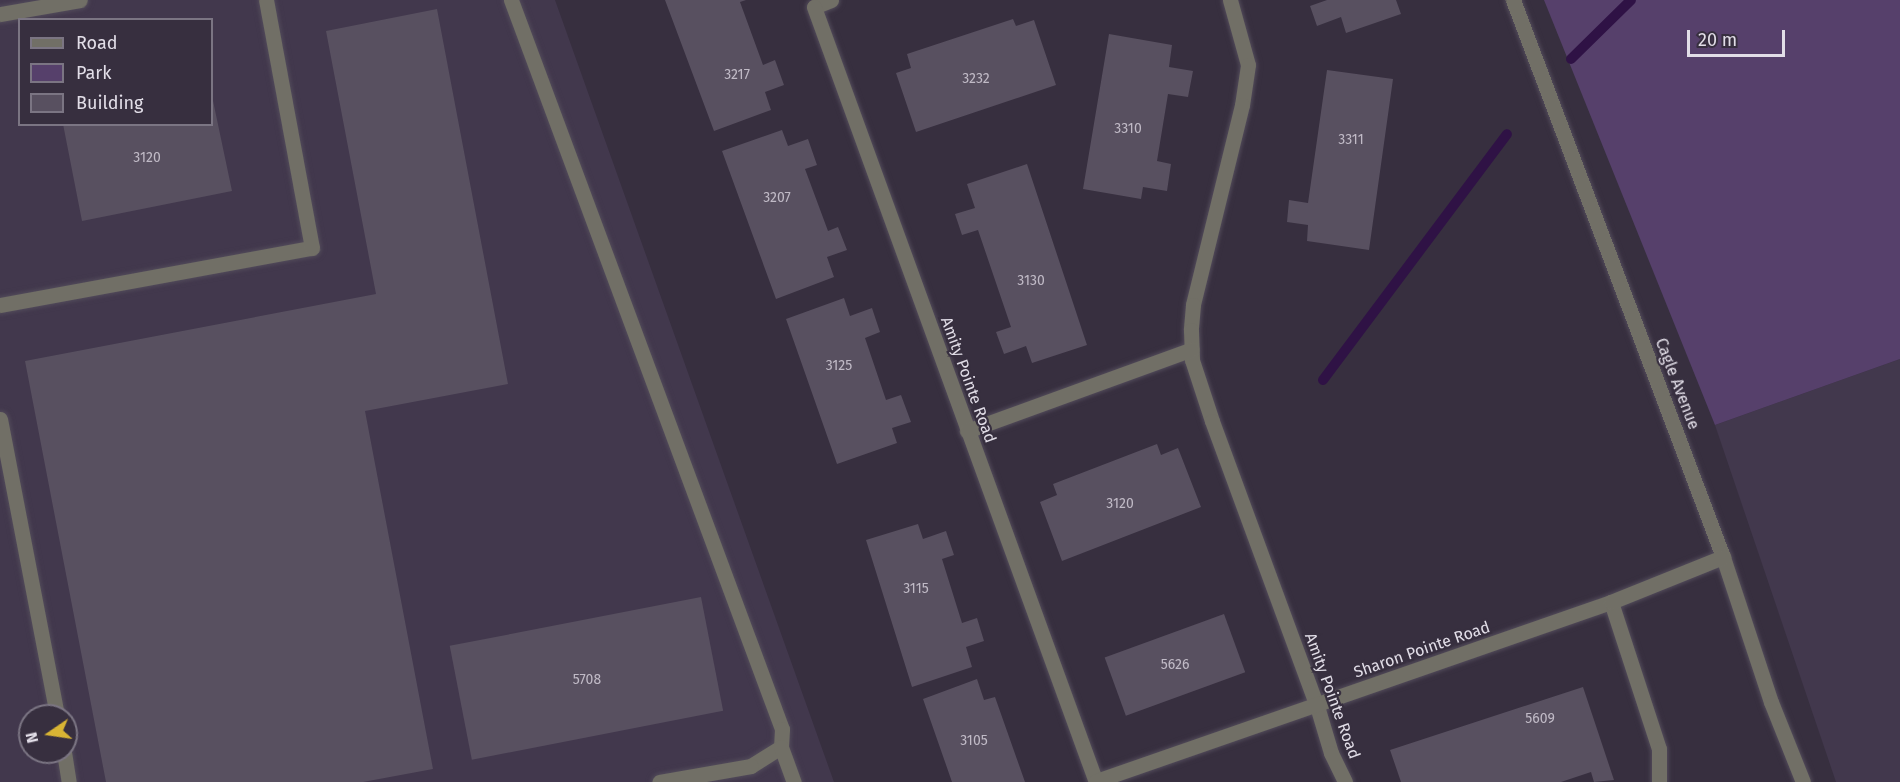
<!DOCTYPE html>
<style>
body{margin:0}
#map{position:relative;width:1900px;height:782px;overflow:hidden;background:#372f3f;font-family:"Fira Sans",sans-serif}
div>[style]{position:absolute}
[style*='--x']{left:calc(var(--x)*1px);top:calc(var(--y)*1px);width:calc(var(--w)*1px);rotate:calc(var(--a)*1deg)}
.built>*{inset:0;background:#42384d}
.green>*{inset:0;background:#56406b}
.stream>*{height:10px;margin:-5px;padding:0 5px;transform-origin:5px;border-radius:5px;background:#2f1245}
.building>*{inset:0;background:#585060;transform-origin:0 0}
.roads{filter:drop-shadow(0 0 2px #524b5a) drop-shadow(0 0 2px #524b5a)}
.minor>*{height:15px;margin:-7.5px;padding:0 7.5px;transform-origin:7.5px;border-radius:7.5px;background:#716f66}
span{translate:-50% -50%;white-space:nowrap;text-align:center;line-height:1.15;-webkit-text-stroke:4.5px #372f3f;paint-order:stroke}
.number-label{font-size:14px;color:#c0bac6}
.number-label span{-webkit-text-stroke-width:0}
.street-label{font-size:16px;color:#e2dee8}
.legend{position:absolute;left:18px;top:18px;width:195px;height:108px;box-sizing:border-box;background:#372f3f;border:2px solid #7b7583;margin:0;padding:8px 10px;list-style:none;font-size:18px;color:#e2dee8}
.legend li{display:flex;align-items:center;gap:12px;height:30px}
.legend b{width:30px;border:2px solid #7b7583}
.north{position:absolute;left:18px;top:704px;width:60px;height:60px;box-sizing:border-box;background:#372f3f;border:2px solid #7b7583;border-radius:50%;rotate:257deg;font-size:16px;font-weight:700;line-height:24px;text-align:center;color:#e2dee8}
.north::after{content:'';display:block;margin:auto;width:21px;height:27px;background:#d8b434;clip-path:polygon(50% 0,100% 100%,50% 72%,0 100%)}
.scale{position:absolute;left:1687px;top:30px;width:98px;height:27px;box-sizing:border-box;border:3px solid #e2dee8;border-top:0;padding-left:8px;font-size:18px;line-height:21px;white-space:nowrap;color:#e2dee8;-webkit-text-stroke:4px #372f3f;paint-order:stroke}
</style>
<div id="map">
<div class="built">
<div style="clip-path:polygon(evenodd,0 0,555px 0,834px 782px,0 782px,0 0,20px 20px,212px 20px,212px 124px,20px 124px,20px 20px,0 0,30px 716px,66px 716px,66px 752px,30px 752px,30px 716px)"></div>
<div style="clip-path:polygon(1900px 359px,1900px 782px,1836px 782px,1715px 425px)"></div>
</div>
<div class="green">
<div style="clip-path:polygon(1544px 0,1900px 0,1900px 359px,1715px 425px)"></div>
</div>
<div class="stream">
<div style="--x:1571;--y:59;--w:84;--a:-44.5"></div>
<div style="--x:1323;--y:380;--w:307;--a:-53.2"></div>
</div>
<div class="building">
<div style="clip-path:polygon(665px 0,746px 0,740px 2px,763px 65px,775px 60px,784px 85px,765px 92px,771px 110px,714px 131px)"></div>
<div style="clip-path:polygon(1327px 0,1396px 0,1401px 14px,1346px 33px,1341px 17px,1317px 26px,1310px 6px)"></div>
<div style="clip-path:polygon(437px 9px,508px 384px,365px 411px,433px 769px,363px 782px,106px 782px,25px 361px,376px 294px,326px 31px)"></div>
<div style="clip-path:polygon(1013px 19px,1016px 26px,1034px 20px,1056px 85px,916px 132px,896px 73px,911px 68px,907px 54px)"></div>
<div style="clip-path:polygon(1109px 34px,1172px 45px,1169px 67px,1193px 71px,1188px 97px,1168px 94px,1157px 161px,1171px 164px,1167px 191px,1143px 187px,1141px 199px,1083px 189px)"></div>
<div style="clip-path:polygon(1327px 70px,1393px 79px,1369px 250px,1307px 241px,1308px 225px,1287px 222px,1289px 200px,1308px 203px)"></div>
<div style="clip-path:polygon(212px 96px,232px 191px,82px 221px,63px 124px,212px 124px)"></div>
<div style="clip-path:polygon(782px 130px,788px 146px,808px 139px,817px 165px,805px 169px,828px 231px,838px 227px,847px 250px,827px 257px,834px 277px,776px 299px,722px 151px)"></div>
<div style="clip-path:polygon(1027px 164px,1087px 345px,1032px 363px,1026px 346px,1004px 354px,996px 332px,1011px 327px,978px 230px,962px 235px,955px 214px,975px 208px,967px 184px)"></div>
<div style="clip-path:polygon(844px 298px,850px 316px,872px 308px,880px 332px,865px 338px,886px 400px,901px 395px,911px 422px,892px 428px,897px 443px,837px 464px,786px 319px)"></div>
<div style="clip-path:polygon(1157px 444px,1161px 455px,1178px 448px,1201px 507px,1062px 561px,1040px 502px,1057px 495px,1053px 484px)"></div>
<div style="clip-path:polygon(918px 524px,923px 539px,946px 531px,954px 555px,942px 559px,962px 623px,977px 618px,984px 641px,966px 647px,972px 667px,912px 687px,866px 540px)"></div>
<div style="left:701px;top:597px;width:116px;height:256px;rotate:79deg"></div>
<div style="left:1224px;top:614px;width:62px;height:127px;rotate:70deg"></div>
<div style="clip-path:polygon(977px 679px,984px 700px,995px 697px,1025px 782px,952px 782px,923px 699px)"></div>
<div style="clip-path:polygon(1583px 687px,1614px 780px,1594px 782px,1591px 772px,1561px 782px,1401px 782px,1390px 750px)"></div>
</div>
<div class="roads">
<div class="minor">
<div style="--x:511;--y:0;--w:778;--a:69.61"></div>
<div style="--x:782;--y:729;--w:18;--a:93"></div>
<div style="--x:781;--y:747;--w:36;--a:148"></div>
<div style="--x:751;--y:766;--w:93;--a:170.1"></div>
<div style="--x:831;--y:0;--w:18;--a:158"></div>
<div style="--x:814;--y:7;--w:825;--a:70.01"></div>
<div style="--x:1230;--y:0;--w:67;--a:74.5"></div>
<div style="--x:1248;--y:65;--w:40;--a:98.5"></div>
<div style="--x:1242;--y:105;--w:206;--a:103.8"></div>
<div style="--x:1193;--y:305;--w:25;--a:95"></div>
<div style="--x:1191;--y:330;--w:30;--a:88"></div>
<div style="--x:1192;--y:360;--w:64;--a:71.8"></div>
<div style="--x:1212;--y:421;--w:304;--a:69.8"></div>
<div style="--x:1317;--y:706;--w:49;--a:73.4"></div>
<div style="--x:1331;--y:753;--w:32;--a:64"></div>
<div style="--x:1513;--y:0;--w:595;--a:69.34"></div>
<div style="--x:1723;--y:557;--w:153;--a:71.7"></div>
<div style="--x:1771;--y:702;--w:86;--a:68.2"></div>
<div style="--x:0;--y:14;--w:81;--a:-9.9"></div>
<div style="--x:0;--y:305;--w:317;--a:-10.4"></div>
<div style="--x:312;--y:248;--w:252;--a:-100.5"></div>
<div style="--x:0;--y:419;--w:302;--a:79.1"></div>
<div style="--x:967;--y:431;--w:239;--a:-20"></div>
<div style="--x:1611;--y:602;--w:155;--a:71.9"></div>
<div style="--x:1659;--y:749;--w:33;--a:90"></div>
<div style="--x:781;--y:747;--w:37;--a:70"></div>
<div style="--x:64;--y:752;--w:30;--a:81"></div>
<div style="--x:1096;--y:781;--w:545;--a:-19.17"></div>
<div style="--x:1611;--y:602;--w:121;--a:-21.9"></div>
</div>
</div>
<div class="number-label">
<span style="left:737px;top:75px">3217</span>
<span style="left:976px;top:79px">3232</span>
<span style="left:1128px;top:129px">3310</span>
<span style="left:1351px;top:140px">3311</span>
<span style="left:147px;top:158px">3120</span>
<span style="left:777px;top:198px">3207</span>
<span style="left:1031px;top:281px">3130</span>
<span style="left:839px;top:366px">3125</span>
<span style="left:1120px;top:504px">3120</span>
<span style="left:916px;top:589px">3115</span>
<span style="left:1175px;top:665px">5626</span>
<span style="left:587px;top:680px">5708</span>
<span style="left:1540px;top:719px">5609</span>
<span style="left:974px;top:741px">3105</span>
</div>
<div class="street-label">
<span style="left:968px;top:380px;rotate:70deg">Amity Pointe Road</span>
<span style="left:1677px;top:384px;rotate:69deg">Cagle Avenue</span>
<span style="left:1422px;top:650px;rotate:-19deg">Sharon Pointe Road</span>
<span style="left:1332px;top:696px;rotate:70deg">Amity Pointe Road</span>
</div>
<ul class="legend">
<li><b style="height:8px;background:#716f66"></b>Road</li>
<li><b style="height:16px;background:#56406b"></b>Park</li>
<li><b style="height:16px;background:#585060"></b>Building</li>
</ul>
<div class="north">N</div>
<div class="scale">20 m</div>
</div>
